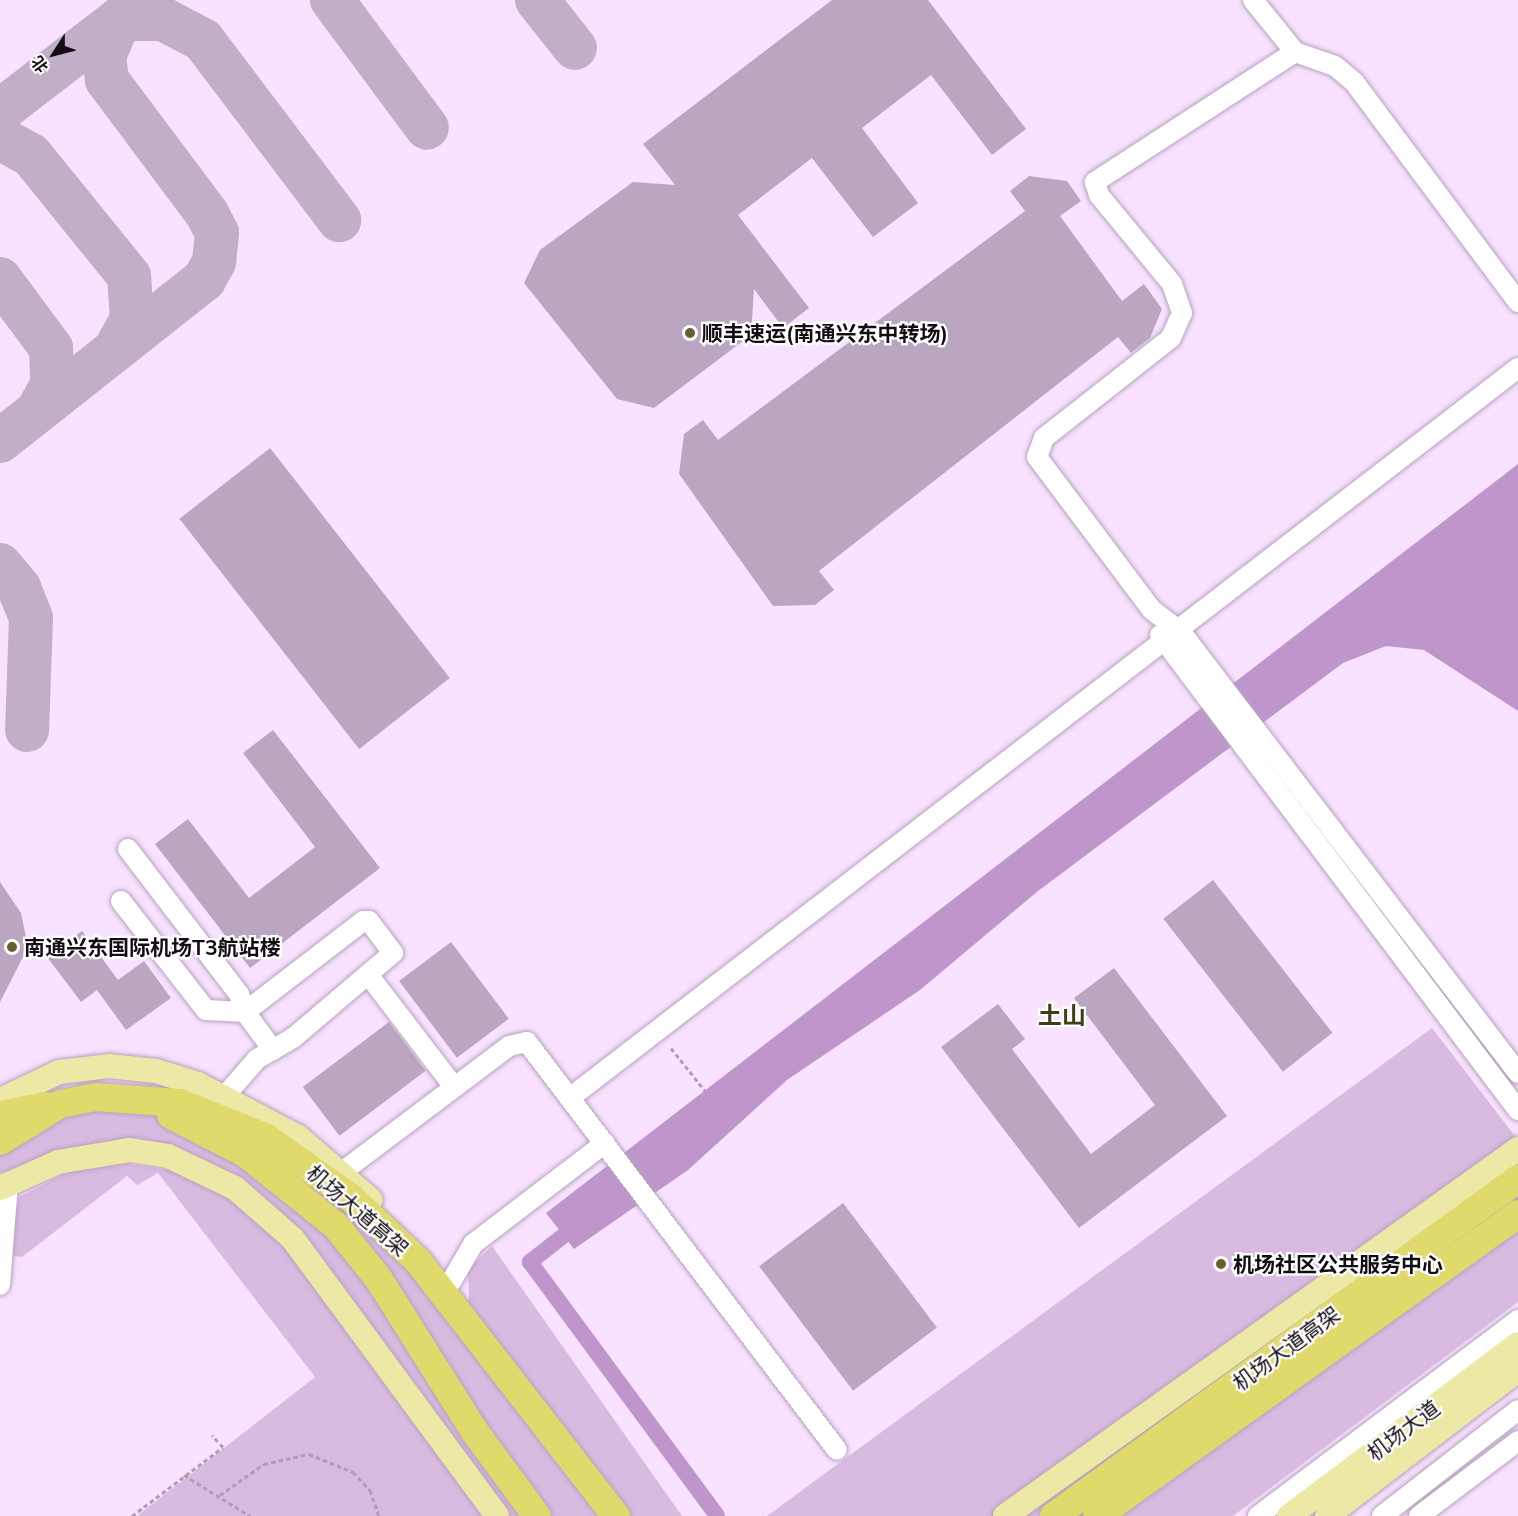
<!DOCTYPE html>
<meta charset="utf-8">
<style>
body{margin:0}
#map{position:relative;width:1518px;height:1516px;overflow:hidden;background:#f8e2ff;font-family:Mulish,"Noto Sans SC",sans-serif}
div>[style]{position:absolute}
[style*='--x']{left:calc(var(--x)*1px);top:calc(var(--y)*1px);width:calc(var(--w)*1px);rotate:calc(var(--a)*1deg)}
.green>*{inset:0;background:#d9bbe2}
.water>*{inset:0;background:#bf96cc}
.canal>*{height:16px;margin:-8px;padding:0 8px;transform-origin:8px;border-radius:8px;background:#bf96cc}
.taxiway>*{height:44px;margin:-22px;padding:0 22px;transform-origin:22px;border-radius:22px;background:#c1aec7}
.building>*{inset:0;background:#bba6c1;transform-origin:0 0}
.path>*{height:3px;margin-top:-1.5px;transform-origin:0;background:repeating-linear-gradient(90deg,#b09eb5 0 4.5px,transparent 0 7.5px)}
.roads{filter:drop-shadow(0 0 2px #b8a2be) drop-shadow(0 0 2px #b8a2be)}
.minor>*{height:20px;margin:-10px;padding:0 10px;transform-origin:10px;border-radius:10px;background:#fff}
.major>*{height:24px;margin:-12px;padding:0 12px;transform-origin:12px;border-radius:12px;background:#ece8a6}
.highway>*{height:28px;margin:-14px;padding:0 14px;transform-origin:14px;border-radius:14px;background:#e0d96b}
.dots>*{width:16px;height:16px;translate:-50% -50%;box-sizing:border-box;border:3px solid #fff;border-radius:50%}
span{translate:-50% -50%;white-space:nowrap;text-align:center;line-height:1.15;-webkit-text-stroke:4.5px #fff;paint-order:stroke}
.poi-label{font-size:21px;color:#130c15;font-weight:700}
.left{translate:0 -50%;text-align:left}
.street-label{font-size:21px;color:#130c15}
.quarter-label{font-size:24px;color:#403e15;font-weight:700}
.north{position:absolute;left:24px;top:24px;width:60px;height:60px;-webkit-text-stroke:4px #fff;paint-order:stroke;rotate:234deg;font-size:16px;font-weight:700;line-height:24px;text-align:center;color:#130c15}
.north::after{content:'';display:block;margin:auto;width:21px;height:27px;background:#130c15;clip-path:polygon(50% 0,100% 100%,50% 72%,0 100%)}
</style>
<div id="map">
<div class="green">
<div style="clip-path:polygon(1432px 1028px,1518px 1140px,1518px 1302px,1233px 1516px,767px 1516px)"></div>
<div style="clip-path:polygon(96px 1099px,214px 1123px,334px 1202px,382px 1241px,449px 1315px,469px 1299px,468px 1269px,492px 1246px,682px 1516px,506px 1516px,304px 1239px,274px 1205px,206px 1160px,155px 1144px,96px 1143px,0 1173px,0 1129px)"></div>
<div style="clip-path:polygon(123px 1163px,174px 1171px,249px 1208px,288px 1244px,488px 1516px,137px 1516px,315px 1377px,158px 1173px,137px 1185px,127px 1176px,22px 1257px,8px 1255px,19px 1197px,70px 1171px)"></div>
</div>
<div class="water">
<div style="clip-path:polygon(1518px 464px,1518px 711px,1424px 650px,1386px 646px,1343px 663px,1038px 891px,920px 990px,787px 1080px,688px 1170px,574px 1249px,546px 1213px)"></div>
</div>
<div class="canal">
<div style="--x:581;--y:1222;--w:65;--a:141.9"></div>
<div style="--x:530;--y:1262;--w:315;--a:53.6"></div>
</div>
<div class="taxiway">
<div style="--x:332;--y:0;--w:159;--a:53.4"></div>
<div style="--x:537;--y:0;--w:61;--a:51.6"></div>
<div style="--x:0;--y:111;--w:154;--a:-37.6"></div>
<div style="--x:0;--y:138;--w:35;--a:29"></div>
<div style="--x:31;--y:155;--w:156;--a:51"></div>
<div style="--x:129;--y:276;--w:43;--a:86"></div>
<div style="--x:132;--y:319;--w:35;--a:119"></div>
<div style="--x:0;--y:279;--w:86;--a:53.5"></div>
<div style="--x:51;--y:348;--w:37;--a:88"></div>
<div style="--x:52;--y:385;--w:29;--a:119"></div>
<div style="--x:0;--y:441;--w:260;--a:-38.3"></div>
<div style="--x:204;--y:280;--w:21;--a:-61"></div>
<div style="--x:214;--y:262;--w:29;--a:-84"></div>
<div style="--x:217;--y:233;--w:20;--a:-117"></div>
<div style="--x:208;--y:215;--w:169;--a:-126.8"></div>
<div style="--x:107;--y:80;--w:24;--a:-97"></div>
<div style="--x:104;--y:56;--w:40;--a:-66.6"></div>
<div style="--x:120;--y:19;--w:43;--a:0"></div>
<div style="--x:163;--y:19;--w:45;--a:27.7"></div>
<div style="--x:203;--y:40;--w:226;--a:52.9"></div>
<div style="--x:0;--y:565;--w:30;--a:50"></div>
<div style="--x:19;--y:588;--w:32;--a:68"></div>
<div style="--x:31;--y:618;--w:112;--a:92"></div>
</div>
<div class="building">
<div style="clip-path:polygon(832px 0,928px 0,1026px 129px,992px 155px,931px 75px,862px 128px,918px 203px,873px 237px,812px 158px,738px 215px,809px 308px,783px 328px,754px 289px,751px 335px,654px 408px,617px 399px,524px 283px,540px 250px,633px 182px,675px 185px,643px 144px)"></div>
<div style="clip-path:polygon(1029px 176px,1067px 181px,1081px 201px,1060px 216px,1122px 301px,1144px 284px,1162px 309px,1150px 338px,1131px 353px,1118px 337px,819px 571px,834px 590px,815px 605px,773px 606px,679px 474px,684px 434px,703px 420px,718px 440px,1025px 211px,1010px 191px)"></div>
<div style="left:270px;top:448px;width:292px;height:115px;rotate:52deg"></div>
<div style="clip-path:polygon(273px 730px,380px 868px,250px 968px,155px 844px,188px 819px,249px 898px,315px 847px,243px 753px)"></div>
<div style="left:1213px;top:880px;width:194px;height:63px;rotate:52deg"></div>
<div style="clip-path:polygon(0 882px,21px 913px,26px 937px,23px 957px,0 1002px)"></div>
<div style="clip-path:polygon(82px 931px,118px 980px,144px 961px,171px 998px,126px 1030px,97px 990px,81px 1002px,47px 957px)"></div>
<div style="left:451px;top:942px;width:96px;height:65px;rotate:53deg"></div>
<div style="clip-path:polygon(1114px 968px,1227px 1116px,1079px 1228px,941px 1047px,998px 1004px,1025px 1039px,1012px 1049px,1091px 1154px,1155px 1105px,1074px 998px)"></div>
<div style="left:389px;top:1022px;width:61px;height:108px;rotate:53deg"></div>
<div style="left:843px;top:1203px;width:156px;height:105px;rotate:53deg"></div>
</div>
<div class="path">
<div style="--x:671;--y:1048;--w:56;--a:51.5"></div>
<div style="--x:184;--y:1475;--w:78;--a:31.8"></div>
<div style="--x:220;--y:1495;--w:54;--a:-35.2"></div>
<div style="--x:264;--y:1464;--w:46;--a:-12.5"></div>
<div style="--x:309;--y:1454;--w:48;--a:22.2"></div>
<div style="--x:353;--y:1472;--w:25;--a:47"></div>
<div style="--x:370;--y:1490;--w:28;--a:71"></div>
<div style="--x:132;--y:1516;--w:114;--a:-37.2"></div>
<div style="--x:223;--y:1447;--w:16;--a:-133"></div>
</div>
<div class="roads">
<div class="minor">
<div style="--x:1253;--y:0;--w:67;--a:51.1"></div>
<div style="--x:1518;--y:302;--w:274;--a:-126.7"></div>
<div style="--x:1354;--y:82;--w:25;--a:-140"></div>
<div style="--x:1335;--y:66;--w:42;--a:-160.7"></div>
<div style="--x:1295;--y:52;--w:239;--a:147"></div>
<div style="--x:1095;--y:182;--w:14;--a:73"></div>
<div style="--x:1099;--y:195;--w:115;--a:50.6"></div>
<div style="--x:1172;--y:284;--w:31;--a:71"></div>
<div style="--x:1182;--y:313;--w:27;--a:114"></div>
<div style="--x:1171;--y:338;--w:162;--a:141.8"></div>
<div style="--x:1044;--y:438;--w:20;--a:110"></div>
<div style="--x:1037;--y:457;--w:191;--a:53.1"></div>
<div style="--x:1152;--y:610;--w:36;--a:37"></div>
<div style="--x:1181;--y:632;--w:555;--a:52.61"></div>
<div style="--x:1160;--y:635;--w:595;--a:53"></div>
<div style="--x:128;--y:849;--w:183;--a:52.6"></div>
<div style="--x:239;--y:994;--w:19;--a:72"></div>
<div style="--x:245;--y:1012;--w:47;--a:53.6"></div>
<div style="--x:121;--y:901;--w:138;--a:52.1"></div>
<div style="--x:206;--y:1010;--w:39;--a:3"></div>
<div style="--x:245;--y:1012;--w:149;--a:-37.6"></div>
<div style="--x:363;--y:921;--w:6;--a:0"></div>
<div style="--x:369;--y:921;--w:40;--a:53"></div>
<div style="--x:393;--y:953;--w:131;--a:139.6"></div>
<div style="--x:293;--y:1038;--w:42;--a:149.7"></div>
<div style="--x:257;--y:1059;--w:50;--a:131"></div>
<div style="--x:370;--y:977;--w:138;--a:52.6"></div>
<div style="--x:571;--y:1097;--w:1195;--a:-37.59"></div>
<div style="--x:342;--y:1172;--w:209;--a:-37"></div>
<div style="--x:509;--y:1046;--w:18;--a:-13"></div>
<div style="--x:527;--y:1042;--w:512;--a:52.77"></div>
<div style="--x:451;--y:1282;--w:44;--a:-59.9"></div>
<div style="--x:473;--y:1244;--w:166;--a:-37.4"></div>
<div style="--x:0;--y:1285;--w:101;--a:-85.5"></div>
<div style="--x:1258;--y:1516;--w:326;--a:-37"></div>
<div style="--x:1382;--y:1516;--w:172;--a:-37.9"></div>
<div style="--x:1419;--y:1516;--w:124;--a:-37.1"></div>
</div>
<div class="major">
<div style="--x:0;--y:1100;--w:65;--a:-25.4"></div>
<div style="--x:59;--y:1072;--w:50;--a:-6.8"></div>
<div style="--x:109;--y:1066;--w:47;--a:6.1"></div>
<div style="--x:156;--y:1071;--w:44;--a:17.2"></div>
<div style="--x:198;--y:1084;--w:113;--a:27.9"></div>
<div style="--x:298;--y:1137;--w:96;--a:40.8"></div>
<div style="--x:0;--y:1188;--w:64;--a:-24.1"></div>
<div style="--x:58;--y:1162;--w:73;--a:-9.5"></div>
<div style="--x:130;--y:1150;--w:38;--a:9"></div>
<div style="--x:168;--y:1156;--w:74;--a:25.5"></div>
<div style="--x:235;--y:1188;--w:77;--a:41.3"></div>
<div style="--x:293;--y:1239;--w:344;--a:53.6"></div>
<div style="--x:1005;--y:1516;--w:631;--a:-35.58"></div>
<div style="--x:1289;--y:1516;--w:286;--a:-36.9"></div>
<div style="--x:1327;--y:1516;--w:240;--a:-37.4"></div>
</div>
<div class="highway">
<div style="--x:0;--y:1115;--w:47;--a:-11.1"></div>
<div style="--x:171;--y:1115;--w:83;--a:27.2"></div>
<div style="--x:245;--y:1153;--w:117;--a:38.7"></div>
<div style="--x:336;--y:1226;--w:67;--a:51.1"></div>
<div style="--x:378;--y:1278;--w:182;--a:57.8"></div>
<div style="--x:475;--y:1432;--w:104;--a:53.6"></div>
<div style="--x:0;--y:1141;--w:70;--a:-31.7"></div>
<div style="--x:60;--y:1104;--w:36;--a:-11"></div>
<div style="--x:95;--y:1097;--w:85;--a:4"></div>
<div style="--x:180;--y:1103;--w:92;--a:21.8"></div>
<div style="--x:265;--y:1137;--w:104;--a:35.2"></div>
<div style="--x:350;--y:1197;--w:93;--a:43.3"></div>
<div style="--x:418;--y:1261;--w:323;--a:52.2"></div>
<div style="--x:1054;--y:1516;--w:573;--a:-35.99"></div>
<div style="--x:1097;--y:1516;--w:518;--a:-35.65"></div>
</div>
</div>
<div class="dots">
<div style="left:690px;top:333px;background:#63602c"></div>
<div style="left:12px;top:947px;background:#63602c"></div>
<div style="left:1221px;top:1264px;background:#63602c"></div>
</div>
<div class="poi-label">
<span class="left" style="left:702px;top:333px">顺丰速运(南通兴东中转场)</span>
<span class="left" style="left:24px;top:947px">南通兴东国际机场T3航站楼</span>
<span class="left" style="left:1233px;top:1264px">机场社区公共服务中心</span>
</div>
<div class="street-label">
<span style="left:358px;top:1210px;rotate:41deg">机场大道高架</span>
<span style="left:1286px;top:1348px;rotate:-36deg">机场大道高架</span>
<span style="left:1403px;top:1430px;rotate:-37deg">机场大道</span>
</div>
<div class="quarter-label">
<span style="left:1062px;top:1016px">土山</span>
</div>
<div class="north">北</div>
</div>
